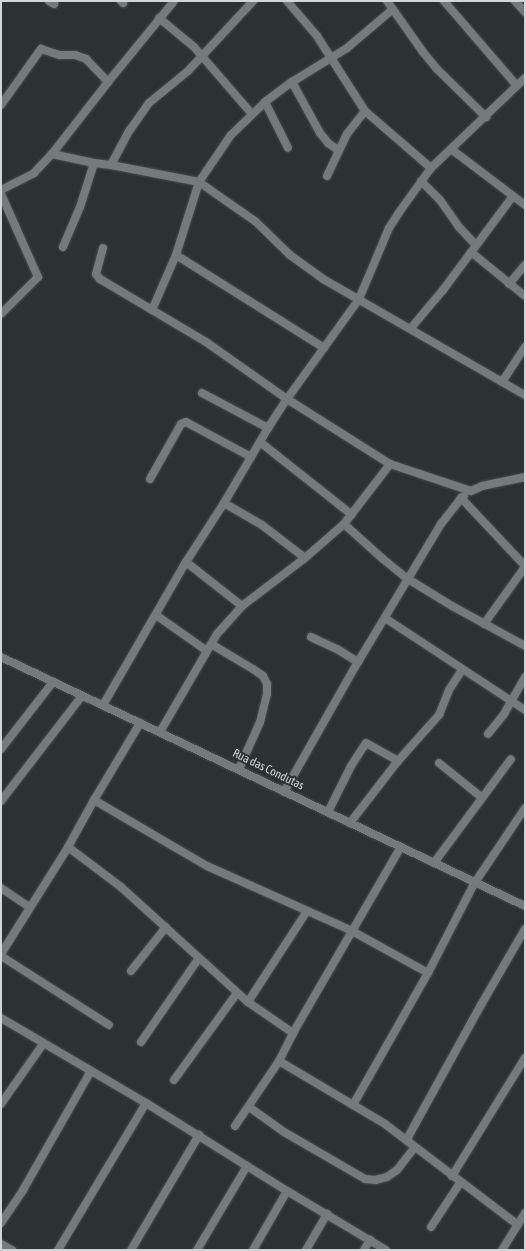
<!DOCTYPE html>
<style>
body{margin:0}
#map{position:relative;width:526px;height:1251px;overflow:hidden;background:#2b3234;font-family:"Asap Condensed",sans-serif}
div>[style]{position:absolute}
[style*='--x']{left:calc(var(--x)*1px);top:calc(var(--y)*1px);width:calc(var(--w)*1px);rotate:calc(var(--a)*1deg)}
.roads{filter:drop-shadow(0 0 1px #484e50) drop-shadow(0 0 1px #484e50)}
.minor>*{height:8px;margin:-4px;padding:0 4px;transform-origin:4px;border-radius:4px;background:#737b7d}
.tertiary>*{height:8px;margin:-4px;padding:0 4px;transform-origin:4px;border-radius:4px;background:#737b7d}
span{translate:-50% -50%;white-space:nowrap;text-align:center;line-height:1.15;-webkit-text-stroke:4px #2b3234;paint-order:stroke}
.street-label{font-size:12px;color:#d0d5d6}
.frame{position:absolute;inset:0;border:2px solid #d0d5d6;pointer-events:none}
</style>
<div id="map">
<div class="roads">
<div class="minor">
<div style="--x:49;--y:1;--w:6;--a:31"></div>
<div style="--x:121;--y:1;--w:3;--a:45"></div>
<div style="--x:287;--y:1;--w:46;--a:49.4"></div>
<div style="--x:317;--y:36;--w:89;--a:57.4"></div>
<div style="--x:365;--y:111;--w:87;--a:40.8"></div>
<div style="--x:387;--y:1;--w:62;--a:54.8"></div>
<div style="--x:423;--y:52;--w:22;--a:51"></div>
<div style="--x:437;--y:69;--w:69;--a:44.4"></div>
<div style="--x:444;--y:1;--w:112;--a:49.3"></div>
<div style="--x:515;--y:1;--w:15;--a:48"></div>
<div style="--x:159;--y:18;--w:45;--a:39.6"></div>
<div style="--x:194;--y:47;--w:89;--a:49.1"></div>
<div style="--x:292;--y:82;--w:58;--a:61.2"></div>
<div style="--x:320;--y:133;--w:13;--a:51"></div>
<div style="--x:328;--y:143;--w:12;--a:35"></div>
<div style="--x:265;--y:102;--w:51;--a:63.4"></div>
<div style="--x:1;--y:105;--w:69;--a:-54.5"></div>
<div style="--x:41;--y:49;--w:20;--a:18"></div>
<div style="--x:60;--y:55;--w:15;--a:0"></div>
<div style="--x:75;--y:55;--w:12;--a:20"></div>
<div style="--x:86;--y:59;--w:32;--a:46"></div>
<div style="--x:451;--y:149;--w:93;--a:37.1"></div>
<div style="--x:52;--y:154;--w:43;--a:12.1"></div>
<div style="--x:94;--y:163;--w:17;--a:7"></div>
<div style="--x:111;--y:165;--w:90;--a:10.9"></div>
<div style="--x:199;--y:182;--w:68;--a:34.9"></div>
<div style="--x:255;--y:221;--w:49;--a:44.2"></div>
<div style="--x:290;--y:255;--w:41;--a:36"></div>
<div style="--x:323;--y:279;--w:233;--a:29.9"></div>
<div style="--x:111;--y:165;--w:40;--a:-62"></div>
<div style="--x:130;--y:130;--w:33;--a:-55"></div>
<div style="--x:149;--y:103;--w:50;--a:-39.4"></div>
<div style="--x:188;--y:71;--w:96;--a:-47.1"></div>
<div style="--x:327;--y:176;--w:47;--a:-64.5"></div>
<div style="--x:347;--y:134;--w:29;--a:-52"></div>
<div style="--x:421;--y:181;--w:27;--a:45"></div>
<div style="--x:440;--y:200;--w:33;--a:55"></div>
<div style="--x:459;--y:227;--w:25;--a:47"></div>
<div style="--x:1;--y:190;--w:37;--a:-27"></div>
<div style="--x:34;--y:173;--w:26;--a:-47"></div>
<div style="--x:52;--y:154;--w:91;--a:-52.1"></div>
<div style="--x:108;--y:82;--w:104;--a:-50.8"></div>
<div style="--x:1;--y:194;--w:91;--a:66"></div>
<div style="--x:38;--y:277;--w:52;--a:135"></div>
<div style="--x:63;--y:247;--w:43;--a:-67"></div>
<div style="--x:80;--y:207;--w:46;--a:-72.3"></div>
<div style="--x:103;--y:248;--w:27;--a:105"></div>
<div style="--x:96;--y:274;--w:6;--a:51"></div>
<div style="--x:100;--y:279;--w:123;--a:30.7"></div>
<div style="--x:206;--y:342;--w:99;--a:35.1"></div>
<div style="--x:287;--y:399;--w:122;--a:32.3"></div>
<div style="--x:390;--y:464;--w:85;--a:18.4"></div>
<div style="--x:471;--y:491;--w:12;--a:-24"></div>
<div style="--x:482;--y:486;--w:44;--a:-11.8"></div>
<div style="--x:471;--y:252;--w:70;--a:39.2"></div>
<div style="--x:176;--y:255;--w:175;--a:32.1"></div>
<div style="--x:509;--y:284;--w:25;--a:-50"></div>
<div style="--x:152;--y:310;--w:60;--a:-66.4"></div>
<div style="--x:176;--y:255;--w:77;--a:-72.5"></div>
<div style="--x:199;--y:182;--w:57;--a:-55.8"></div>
<div style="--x:231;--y:135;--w:47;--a:-44.1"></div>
<div style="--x:265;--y:102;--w:34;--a:-37"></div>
<div style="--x:292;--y:82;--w:65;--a:-31.7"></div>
<div style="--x:347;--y:48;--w:60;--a:-40.3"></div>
<div style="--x:411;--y:328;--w:50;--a:-49.9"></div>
<div style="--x:443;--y:290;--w:117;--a:-53.3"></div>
<div style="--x:502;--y:382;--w:42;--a:-56.7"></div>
<div style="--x:202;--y:393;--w:75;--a:27.9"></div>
<div style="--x:260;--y:442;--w:117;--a:38.4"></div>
<div style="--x:150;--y:479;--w:63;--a:-60.6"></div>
<div style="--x:181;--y:424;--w:5;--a:-22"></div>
<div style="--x:186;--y:422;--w:74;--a:28.3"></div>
<div style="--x:464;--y:496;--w:4;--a:146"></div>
<div style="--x:461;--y:498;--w:93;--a:46.7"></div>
<div style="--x:224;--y:503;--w:44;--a:30.1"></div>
<div style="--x:262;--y:525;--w:54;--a:37.5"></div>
<div style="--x:344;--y:524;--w:52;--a:41.9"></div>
<div style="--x:383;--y:559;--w:32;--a:39"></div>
<div style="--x:408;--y:579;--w:52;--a:31.5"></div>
<div style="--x:452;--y:606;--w:83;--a:28.7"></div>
<div style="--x:186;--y:562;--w:71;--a:38.2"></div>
<div style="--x:156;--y:615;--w:62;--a:35.2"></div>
<div style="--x:385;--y:618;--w:168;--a:33.3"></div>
<div style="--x:484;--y:624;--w:70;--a:-54.3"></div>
<div style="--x:311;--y:637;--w:29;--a:25"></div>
<div style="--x:337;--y:649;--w:25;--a:32"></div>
<div style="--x:211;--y:644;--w:49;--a:30.8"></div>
<div style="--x:253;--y:669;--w:12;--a:35"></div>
<div style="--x:263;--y:676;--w:9;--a:63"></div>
<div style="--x:267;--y:684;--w:10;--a:90"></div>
<div style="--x:267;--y:694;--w:29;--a:104"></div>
<div style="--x:260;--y:722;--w:51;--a:114.1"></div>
<div style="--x:103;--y:705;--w:165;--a:-59.9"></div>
<div style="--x:186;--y:562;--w:70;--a:-57.2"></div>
<div style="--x:224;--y:503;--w:87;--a:-59.6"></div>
<div style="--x:268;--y:428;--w:35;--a:-57"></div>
<div style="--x:287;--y:399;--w:123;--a:-54.2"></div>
<div style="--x:359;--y:299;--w:77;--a:-67.1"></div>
<div style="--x:389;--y:228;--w:20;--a:-57"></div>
<div style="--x:400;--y:211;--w:53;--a:-54.2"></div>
<div style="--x:431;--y:168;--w:130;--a:-43.8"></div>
<div style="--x:160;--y:732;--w:113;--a:-59.8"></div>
<div style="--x:217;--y:634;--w:38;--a:-48"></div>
<div style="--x:242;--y:606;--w:79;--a:-37.3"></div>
<div style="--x:305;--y:558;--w:52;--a:-41.1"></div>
<div style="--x:344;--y:524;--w:76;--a:-52.5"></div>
<div style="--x:488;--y:734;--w:26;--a:-51"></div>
<div style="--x:504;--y:714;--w:43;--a:-60.4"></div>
<div style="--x:1;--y:749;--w:85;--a:-52.2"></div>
<div style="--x:439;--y:763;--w:54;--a:39"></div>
<div style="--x:284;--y:792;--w:150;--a:-60.4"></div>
<div style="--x:358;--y:662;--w:161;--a:-59"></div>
<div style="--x:441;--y:524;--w:33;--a:-52"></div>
<div style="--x:94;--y:800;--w:131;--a:30.3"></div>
<div style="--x:207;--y:866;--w:159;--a:24.1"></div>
<div style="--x:352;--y:931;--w:87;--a:28.9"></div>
<div style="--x:1;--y:801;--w:133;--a:-52.4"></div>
<div style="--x:328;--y:812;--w:51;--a:-63.4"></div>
<div style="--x:351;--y:766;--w:27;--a:-57"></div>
<div style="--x:366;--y:743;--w:37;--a:29"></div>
<div style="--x:350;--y:823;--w:78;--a:-52.3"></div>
<div style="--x:398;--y:761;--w:62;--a:-48.3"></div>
<div style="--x:439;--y:715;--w:27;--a:-68"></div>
<div style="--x:449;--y:690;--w:24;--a:-57"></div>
<div style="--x:68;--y:847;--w:66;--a:37"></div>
<div style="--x:121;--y:887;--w:171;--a:42.2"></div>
<div style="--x:248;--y:1002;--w:55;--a:34.6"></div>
<div style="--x:434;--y:863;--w:129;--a:-53.5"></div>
<div style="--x:1;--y:888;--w:34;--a:34"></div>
<div style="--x:1;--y:956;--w:128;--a:32.6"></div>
<div style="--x:131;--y:971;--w:56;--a:-51.5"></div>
<div style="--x:248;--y:1002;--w:108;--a:-57"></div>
<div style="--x:1;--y:1018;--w:168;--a:30.4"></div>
<div style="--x:146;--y:1103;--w:166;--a:32"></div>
<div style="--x:287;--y:1191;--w:115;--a:30.8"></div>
<div style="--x:141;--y:1042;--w:102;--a:-55.4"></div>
<div style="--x:279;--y:1061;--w:123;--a:30.7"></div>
<div style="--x:385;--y:1124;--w:167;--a:37.2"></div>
<div style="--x:174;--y:1080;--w:107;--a:-54.1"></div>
<div style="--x:1;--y:1104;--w:73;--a:-55"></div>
<div style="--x:353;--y:1105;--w:152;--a:-60.4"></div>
<div style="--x:428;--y:973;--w:100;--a:-62.7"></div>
<div style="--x:474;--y:884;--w:92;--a:-56.1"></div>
<div style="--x:249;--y:1107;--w:43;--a:35.5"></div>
<div style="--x:284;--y:1132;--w:94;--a:30.1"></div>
<div style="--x:365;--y:1179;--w:10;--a:6"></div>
<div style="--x:375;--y:1180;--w:12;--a:-14"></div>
<div style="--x:387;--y:1177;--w:12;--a:-35"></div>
<div style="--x:397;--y:1170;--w:29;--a:-52"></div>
<div style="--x:235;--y:1126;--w:78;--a:-55.9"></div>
<div style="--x:279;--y:1061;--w:31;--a:-63"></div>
<div style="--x:293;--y:1033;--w:215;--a:-59.9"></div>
<div style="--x:407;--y:1139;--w:153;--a:-61.1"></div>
<div style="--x:481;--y:1005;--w:88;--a:-59.9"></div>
<div style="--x:452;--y:1176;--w:139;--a:-58.3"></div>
<div style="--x:1;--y:1223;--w:40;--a:-56"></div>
<div style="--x:23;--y:1190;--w:137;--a:-60.3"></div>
<div style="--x:431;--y:1227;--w:53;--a:-56.6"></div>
<div style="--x:1;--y:1244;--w:13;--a:29"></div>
<div style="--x:58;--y:1250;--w:171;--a:-59.1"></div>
<div style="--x:131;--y:1250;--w:134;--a:-59.4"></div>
<div style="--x:197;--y:1250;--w:98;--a:-59.2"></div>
<div style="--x:253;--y:1250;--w:68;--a:-60"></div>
<div style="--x:306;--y:1250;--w:42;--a:-59.7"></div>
<div style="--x:364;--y:1250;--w:12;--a:-59"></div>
</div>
<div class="tertiary">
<div style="--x:1;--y:657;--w:580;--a:25.42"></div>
<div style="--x:1;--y:954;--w:126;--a:-57.9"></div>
<div style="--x:68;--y:847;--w:54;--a:-61"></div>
<div style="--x:94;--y:800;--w:90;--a:-59.1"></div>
<div style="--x:502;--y:1250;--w:44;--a:-58.1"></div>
</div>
</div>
<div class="street-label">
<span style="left:268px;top:770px;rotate:26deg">Rua das Condutas</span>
</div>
<div class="frame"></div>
</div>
